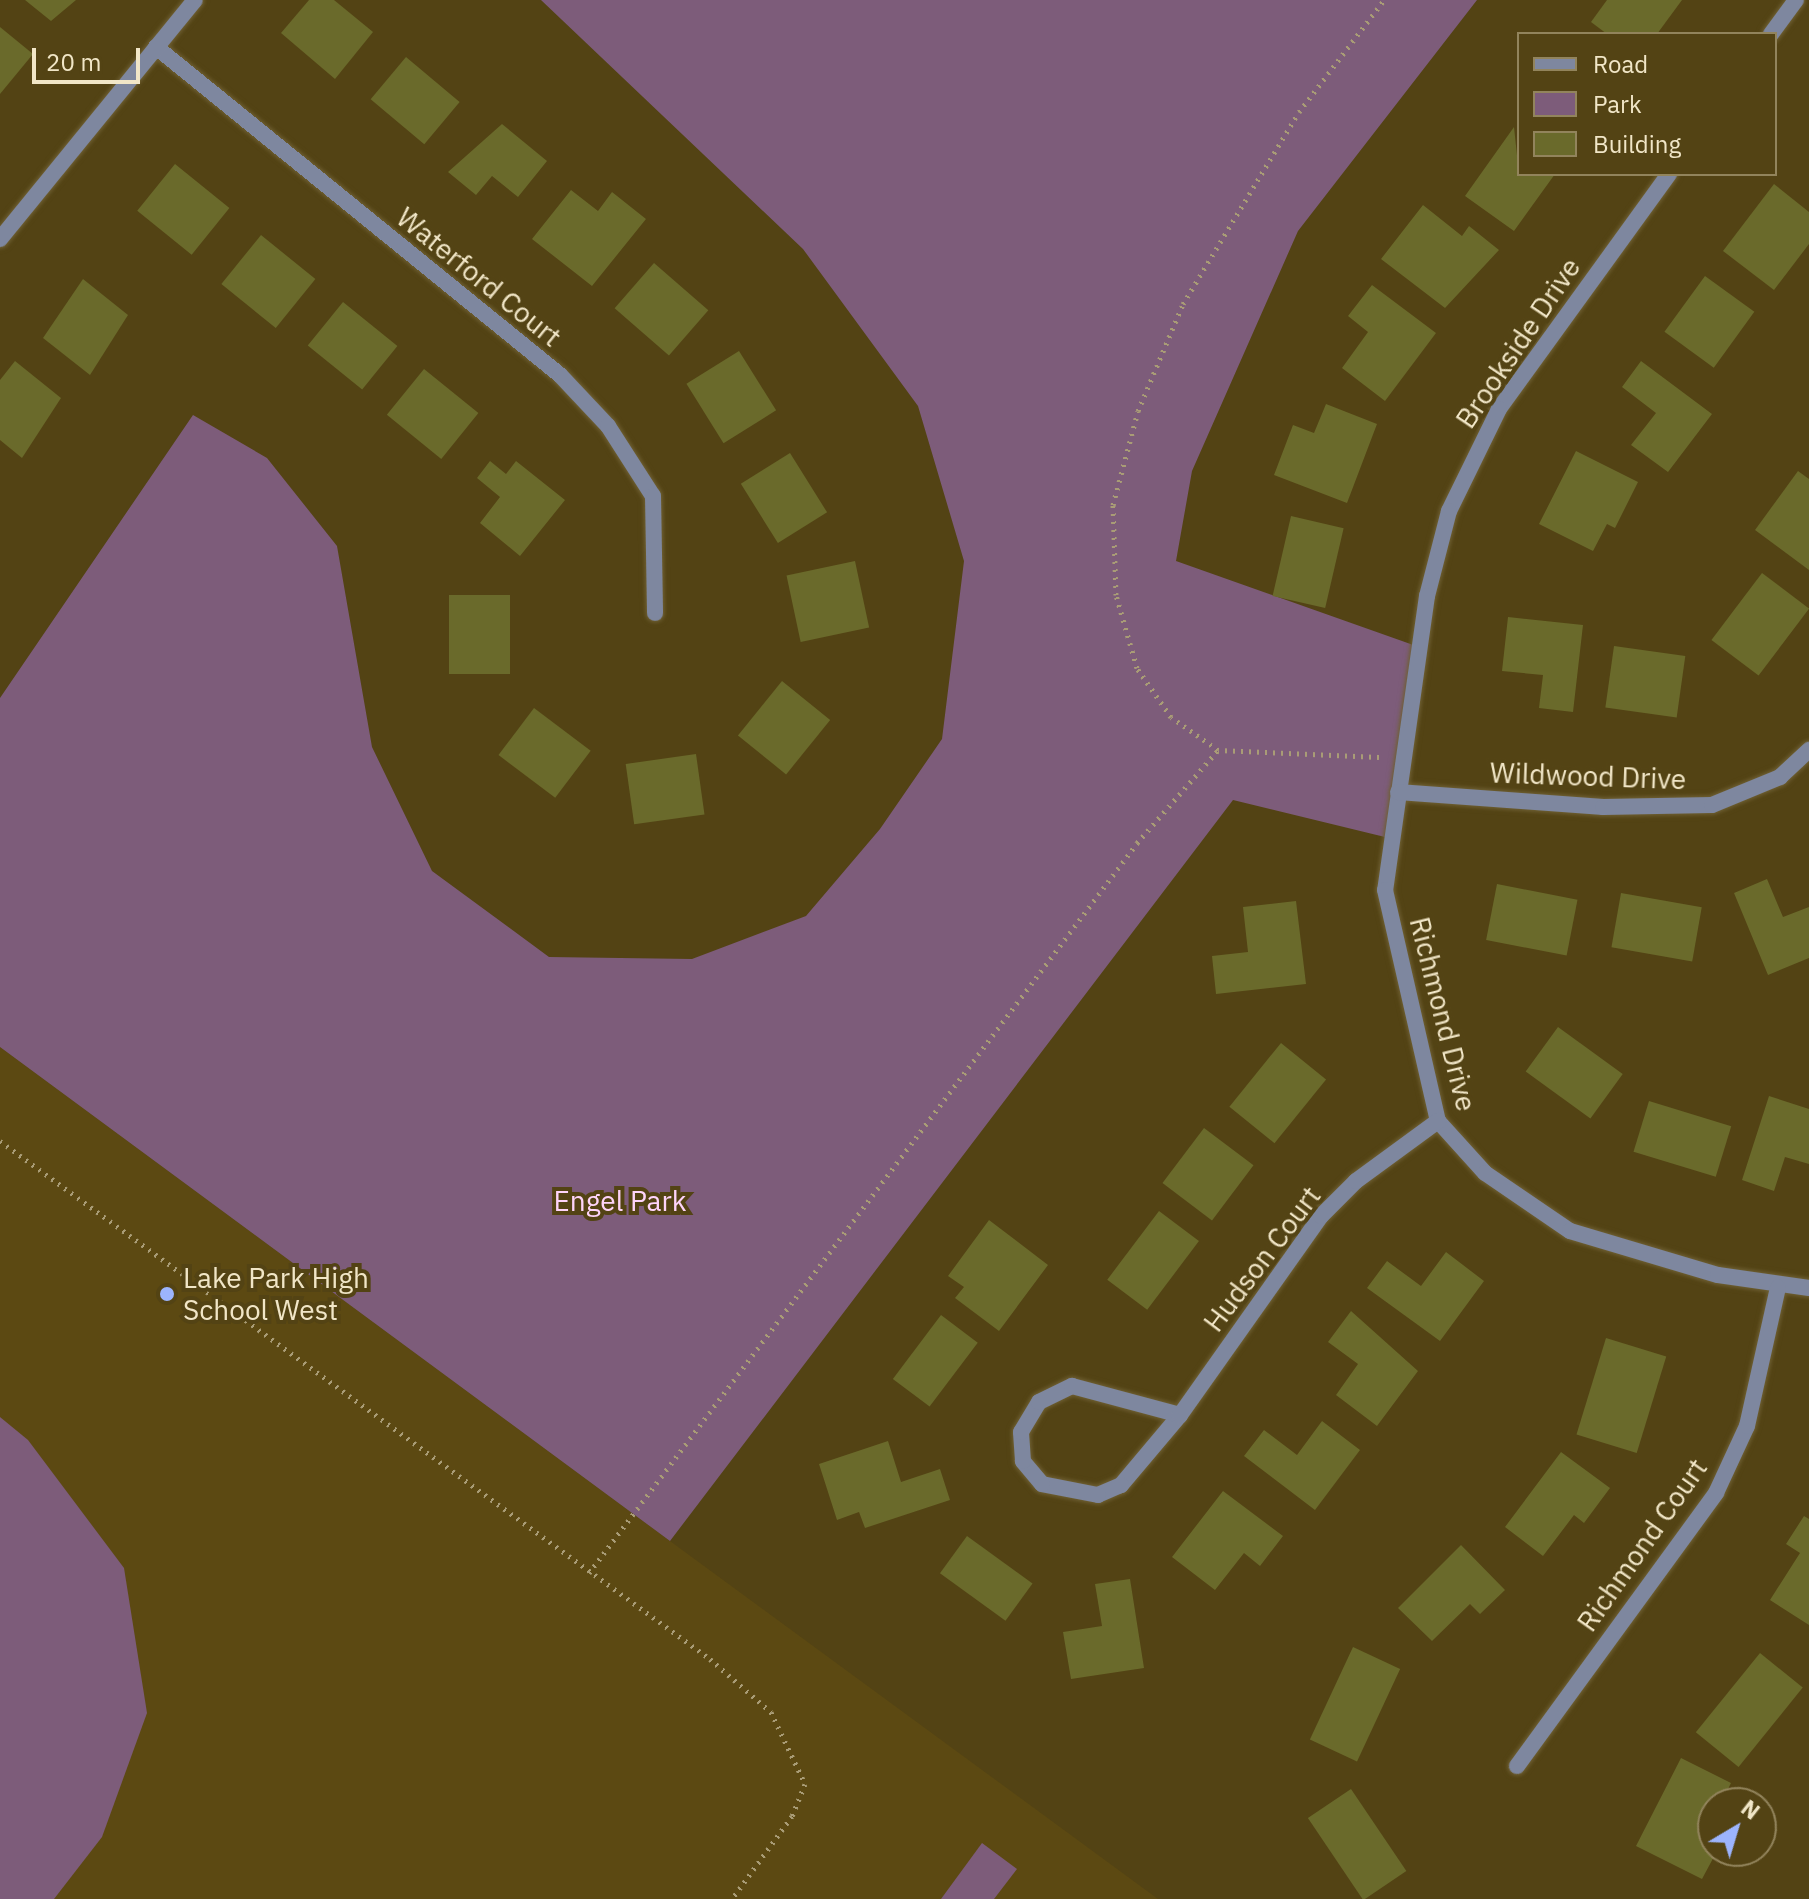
<!DOCTYPE html>
<style>
body{margin:0}
#map{position:relative;width:1809px;height:1899px;overflow:hidden;background:#534314;font-family:"IBM Plex Sans",sans-serif}
div>[style]{position:absolute}
[style*='--x']{left:calc(var(--x)*1px);top:calc(var(--y)*1px);width:calc(var(--w)*1px);rotate:calc(var(--a)*1deg)}
.built>*{inset:0;background:#5c4912}
.green>*{inset:0;background:#7d5c7a}
.building>*{inset:0;background:#6a6a2b;transform-origin:0 0}
.path>*{height:5px;margin-top:-2.5px;transform-origin:0;background:repeating-linear-gradient(90deg,#a99c76 0 2px,transparent 0 8px)}
.roads{filter:drop-shadow(0 0 2px #6f6034) drop-shadow(0 0 2px #6f6034)}
.minor>*{height:16px;margin:-8px;padding:0 8px;transform-origin:8px;border-radius:8px;background:#7e879f}
.dots>*{width:22px;height:22px;translate:-50% -50%;box-sizing:border-box;border:4px solid #534314;border-radius:50%}
span{translate:-50% -50%;white-space:nowrap;text-align:center;line-height:1.15;-webkit-text-stroke:8px #534314;paint-order:stroke}
.street-label{font-size:28px;color:#f1e6c7}
.park-label{font-size:28px;color:#fed4fa}
.poi-label{font-size:28px;color:#f1e6c7}
.left{translate:0 -50%;text-align:left}
.legend{position:absolute;left:1517px;top:32px;width:260px;height:144px;box-sizing:border-box;background:#534314;border:2px solid #92845c;margin:0;padding:10px 14px;list-style:none;font-size:24px;color:#f1e6c7}
.legend li{display:flex;align-items:center;gap:16px;height:40px}
.legend b{width:40px;border:2px solid #92845c}
.north{position:absolute;left:1697px;top:1787px;width:80px;height:80px;box-sizing:border-box;background:#534314;border:2px solid #92845c;border-radius:50%;rotate:38deg;font-size:22px;font-weight:700;line-height:32px;text-align:center;color:#f1e6c7}
.north::after{content:'';display:block;margin:auto;width:28px;height:36px;background:#9cb4fd;clip-path:polygon(50% 0,100% 100%,50% 72%,0 100%)}
.scale{position:absolute;left:32px;top:48px;width:108px;height:36px;box-sizing:border-box;border:4px solid #f1e6c7;border-top:0;padding-left:10px;font-size:24px;line-height:28px;white-space:nowrap;color:#f1e6c7;-webkit-text-stroke:6px #534314;paint-order:stroke}
</style>
<div id="map">
<div class="built">
<div style="clip-path:polygon(0 1047px,670px 1541px,1158px 1899px,0 1899px)"></div>
</div>
<div class="green">
<div style="clip-path:polygon(541px 0,1477px 0,1298px 231px,1192px 471px,1176px 561px,1419px 647px,1389px 838px,1233px 800px,670px 1541px,0 1047px,0 698px,193px 415px,267px 458px,337px 546px,372px 747px,432px 871px,549px 957px,692px 959px,806px 916px,880px 829px,942px 739px,964px 561px,918px 406px,803px 249px)"></div>
<div style="clip-path:polygon(0 1417px,28px 1440px,124px 1568px,147px 1713px,102px 1837px,54px 1899px,0 1899px)"></div>
<div style="clip-path:polygon(982px 1843px,1017px 1869px,994px 1899px,941px 1899px)"></div>
</div>
<div class="building">
<div style="clip-path:polygon(25px 0,76px 0,51px 21px)"></div>
<div style="clip-path:polygon(309px 0,334px 0,373px 32px,335px 79px,281px 33px)"></div>
<div style="clip-path:polygon(1607px 0,1682px 0,1657px 34px,1607px 34px,1591px 22px)"></div>
<div style="clip-path:polygon(0 27px,33px 54px,0 94px)"></div>
<div style="left:406px;top:57px;width:70px;height:55px;rotate:40deg"></div>
<div style="clip-path:polygon(502px 124px,547px 161px,518px 197px,492px 176px,476px 195px,448px 172px)"></div>
<div style="clip-path:polygon(1514px 127px,1519px 174px,1555px 174px,1514px 231px,1465px 196px)"></div>
<div style="left:175px;top:164px;width:70px;height:60px;rotate:39deg"></div>
<div style="clip-path:polygon(1774px 184px,1809px 212px,1809px 244px,1774px 290px,1723px 251px)"></div>
<div style="clip-path:polygon(571px 190px,598px 211px,612px 192px,646px 219px,592px 286px,532px 239px)"></div>
<div style="clip-path:polygon(1423px 205px,1462px 236px,1469px 226px,1499px 250px,1445px 308px,1381px 259px)"></div>
<div style="left:261px;top:235px;width:70px;height:63px;rotate:39deg"></div>
<div style="left:654px;top:263px;width:72px;height:60px;rotate:41deg"></div>
<div style="left:1705px;top:276px;width:61px;height:69px;rotate:36deg"></div>
<div style="clip-path:polygon(83px 279px,128px 315px,90px 375px,43px 338px)"></div>
<div style="clip-path:polygon(1372px 285px,1436px 333px,1385px 401px,1342px 368px,1368px 332px,1348px 316px)"></div>
<div style="left:343px;top:302px;width:70px;height:56px;rotate:39deg"></div>
<div style="left:739px;top:351px;width:70px;height:62px;rotate:58deg"></div>
<div style="clip-path:polygon(15px 361px,61px 398px,22px 458px,0 440px,0 380px)"></div>
<div style="clip-path:polygon(1641px 361px,1712px 414px,1668px 472px,1631px 445px,1656px 413px,1622px 387px)"></div>
<div style="left:424px;top:369px;width:70px;height:59px;rotate:39deg"></div>
<div style="clip-path:polygon(1326px 404px,1377px 424px,1347px 503px,1274px 475px,1293px 425px,1314px 433px)"></div>
<div style="clip-path:polygon(1576px 451px,1638px 482px,1615px 528px,1607px 524px,1593px 551px,1539px 524px)"></div>
<div style="left:790px;top:453px;width:70px;height:58px;rotate:58deg"></div>
<div style="clip-path:polygon(490px 461px,506px 474px,516px 461px,565px 500px,520px 556px,480px 523px,500px 497px,477px 478px)"></div>
<div style="clip-path:polygon(1798px 471px,1809px 479px,1809px 570px,1755px 530px)"></div>
<div style="left:1291px;top:516px;width:54px;height:82px;rotate:13deg"></div>
<div style="left:855px;top:561px;width:68px;height:70px;rotate:78deg"></div>
<div style="left:1762px;top:573px;width:59px;height:84px;rotate:37deg"></div>
<div style="left:449px;top:595px;width:61px;height:79px"></div>
<div style="clip-path:polygon(1508px 617px,1583px 625px,1573px 712px,1539px 708px,1543px 675px,1502px 671px)"></div>
<div style="left:1614px;top:646px;width:72px;height:62px;rotate:8deg"></div>
<div style="left:782px;top:681px;width:62px;height:70px;rotate:39deg"></div>
<div style="left:534px;top:708px;width:71px;height:59px;rotate:37deg"></div>
<div style="left:696px;top:754px;width:61px;height:71px;rotate:82deg"></div>
<div style="clip-path:polygon(1767px 879px,1783px 917px,1809px 907px,1809px 958px,1768px 975px,1734px 893px)"></div>
<div style="left:1497px;top:884px;width:82px;height:57px;rotate:11deg"></div>
<div style="left:1621px;top:893px;width:82px;height:55px;rotate:10deg"></div>
<div style="clip-path:polygon(1296px 901px,1306px 984px,1216px 994px,1212px 956px,1248px 952px,1243px 907px)"></div>
<div style="left:1558px;top:1027px;width:80px;height:55px;rotate:36deg"></div>
<div style="left:1281px;top:1043px;width:58px;height:82px;rotate:39deg"></div>
<div style="clip-path:polygon(1769px 1096px,1809px 1109px,1809px 1164px,1785px 1157px,1774px 1191px,1742px 1180px)"></div>
<div style="left:1649px;top:1101px;width:86px;height:53px;rotate:17deg"></div>
<div style="left:1204px;top:1128px;width:62px;height:69px;rotate:37deg"></div>
<div style="left:1159px;top:1211px;width:50px;height:86px;rotate:37deg"></div>
<div style="clip-path:polygon(989px 1220px,1048px 1265px,999px 1331px,955px 1298px,964px 1287px,948px 1276px)"></div>
<div style="clip-path:polygon(1446px 1252px,1484px 1281px,1440px 1341px,1367px 1288px,1387px 1261px,1421px 1286px)"></div>
<div style="clip-path:polygon(1351px 1311px,1418px 1371px,1377px 1426px,1336px 1395px,1358px 1364px,1328px 1342px)"></div>
<div style="left:941px;top:1315px;width:46px;height:80px;rotate:37deg"></div>
<div style="left:1606px;top:1338px;width:63px;height:101px;rotate:17deg"></div>
<div style="clip-path:polygon(1322px 1421px,1360px 1450px,1315px 1510px,1244px 1456px,1264px 1430px,1297px 1455px)"></div>
<div style="clip-path:polygon(888px 1441px,901px 1482px,940px 1469px,950px 1500px,865px 1528px,859px 1512px,837px 1520px,819px 1464px)"></div>
<div style="clip-path:polygon(1561px 1452px,1610px 1488px,1584px 1523px,1574px 1515px,1543px 1556px,1505px 1527px)"></div>
<div style="clip-path:polygon(1223px 1491px,1283px 1536px,1260px 1566px,1244px 1553px,1215px 1590px,1172px 1557px)"></div>
<div style="clip-path:polygon(1804px 1516px,1809px 1519px,1809px 1625px,1770px 1600px,1800px 1553px,1786px 1544px)"></div>
<div style="left:967px;top:1536px;width:81px;height:46px;rotate:36deg"></div>
<div style="clip-path:polygon(1461px 1545px,1505px 1590px,1480px 1614px,1470px 1604px,1432px 1641px,1398px 1608px)"></div>
<div style="clip-path:polygon(1130px 1579px,1144px 1668px,1071px 1679px,1063px 1632px,1102px 1626px,1095px 1584px)"></div>
<div style="left:1353px;top:1647px;width:52px;height:102px;rotate:25deg"></div>
<div style="left:1760px;top:1653px;width:55px;height:102px;rotate:39deg"></div>
<div style="clip-path:polygon(1681px 1758px,1731px 1783px,1721px 1803px,1713px 1803px,1704px 1837px,1717px 1851px,1702px 1879px,1636px 1846px)"></div>
<div style="left:1351px;top:1789px;width:99px;height:52px;rotate:56deg"></div>
</div>
<div class="path">
<div style="--x:1379;--y:757;--w:161;--a:-177.5"></div>
<div style="--x:1218;--y:750;--w:57;--a:-144.9"></div>
<div style="--x:1171;--y:717;--w:60;--a:-124.8"></div>
<div style="--x:1137;--y:668;--w:76;--a:-106"></div>
<div style="--x:1116;--y:595;--w:90;--a:-91.9"></div>
<div style="--x:1113;--y:505;--w:97;--a:-75.1"></div>
<div style="--x:1138;--y:411;--w:116;--a:-67.2"></div>
<div style="--x:1183;--y:304;--w:224;--a:-58.9"></div>
<div style="--x:1299;--y:112;--w:141;--a:-52.8"></div>
<div style="--x:0;--y:1141;--w:879;--a:36.11"></div>
<div style="--x:710;--y:1659;--w:81;--a:41"></div>
<div style="--x:771;--y:1712;--w:80;--a:64.7"></div>
<div style="--x:805;--y:1784;--w:35;--a:112"></div>
<div style="--x:792;--y:1816;--w:102;--a:125.9"></div>
<div style="--x:589;--y:1573;--w:913;--a:-53.1"></div>
<div style="--x:1137;--y:843;--w:123;--a:-48.9"></div>
</div>
<div class="roads">
<div class="minor">
<div style="--x:1771;--y:34;--w:42;--a:-53.7"></div>
<div style="--x:156;--y:47;--w:520;--a:39.07"></div>
<div style="--x:560;--y:375;--w:70;--a:46.7"></div>
<div style="--x:608;--y:426;--w:83;--a:57.3"></div>
<div style="--x:653;--y:496;--w:117;--a:89"></div>
<div style="--x:1669;--y:174;--w:290;--a:125.9"></div>
<div style="--x:1499;--y:409;--w:114;--a:116.1"></div>
<div style="--x:1449;--y:511;--w:88;--a:104.5"></div>
<div style="--x:1427;--y:596;--w:297;--a:98.1"></div>
<div style="--x:1385;--y:890;--w:237;--a:77.1"></div>
<div style="--x:1438;--y:1121;--w:70;--a:47.9"></div>
<div style="--x:1485;--y:1173;--w:103;--a:34.3"></div>
<div style="--x:1570;--y:1231;--w:154;--a:16.6"></div>
<div style="--x:1718;--y:1275;--w:92;--a:8.1"></div>
<div style="--x:0;--y:239;--w:308;--a:-50.8"></div>
<div style="--x:1398;--y:792;--w:206;--a:4.2"></div>
<div style="--x:1603;--y:807;--w:109;--a:-1.1"></div>
<div style="--x:1712;--y:805;--w:74;--a:-22.4"></div>
<div style="--x:1780;--y:777;--w:40;--a:-43"></div>
<div style="--x:1180;--y:1415;--w:92;--a:130.1"></div>
<div style="--x:1121;--y:1485;--w:25;--a:157"></div>
<div style="--x:1098;--y:1495;--w:57;--a:-168.9"></div>
<div style="--x:1042;--y:1484;--w:30;--a:-130"></div>
<div style="--x:1023;--y:1461;--w:29;--a:-94"></div>
<div style="--x:1021;--y:1432;--w:35;--a:-59"></div>
<div style="--x:1039;--y:1402;--w:37;--a:-26"></div>
<div style="--x:1072;--y:1386;--w:112;--a:15"></div>
<div style="--x:1180;--y:1415;--w:244;--a:-54.7"></div>
<div style="--x:1321;--y:1216;--w:49;--a:-45"></div>
<div style="--x:1356;--y:1181;--w:102;--a:-36.2"></div>
<div style="--x:1517;--y:1766;--w:338;--a:-53.9"></div>
<div style="--x:1716;--y:1493;--w:74;--a:-65.2"></div>
<div style="--x:1747;--y:1426;--w:142;--a:-77.4"></div>
</div>
</div>
<div class="dots">
<div style="left:167px;top:1294px;background:#9cb4fd"></div>
</div>
<div class="street-label">
<span style="left:479px;top:277px;rotate:39deg">Waterford Court</span>
<span style="left:1518px;top:343px;rotate:-56deg">Brookside Drive</span>
<span style="left:1588px;top:776px;rotate:2deg">Wildwood Drive</span>
<span style="left:1443px;top:1014px;rotate:76deg">Richmond Drive</span>
<span style="left:1262px;top:1259px;rotate:-53deg">Hudson Court</span>
<span style="left:1642px;top:1545px;rotate:-55deg">Richmond Court</span>
</div>
<div class="park-label">
<span style="left:620px;top:1201px">Engel Park</span>
</div>
<div class="poi-label">
<span class="left" style="left:183px;top:1294px">Lake Park High<br>School West</span>
</div>
<ul class="legend">
<li><b style="height:10px;background:#7e879f"></b>Road</li>
<li><b style="height:22px;background:#7d5c7a"></b>Park</li>
<li><b style="height:22px;background:#6a6a2b"></b>Building</li>
</ul>
<div class="north">N</div>
<div class="scale">20 m</div>
</div>
